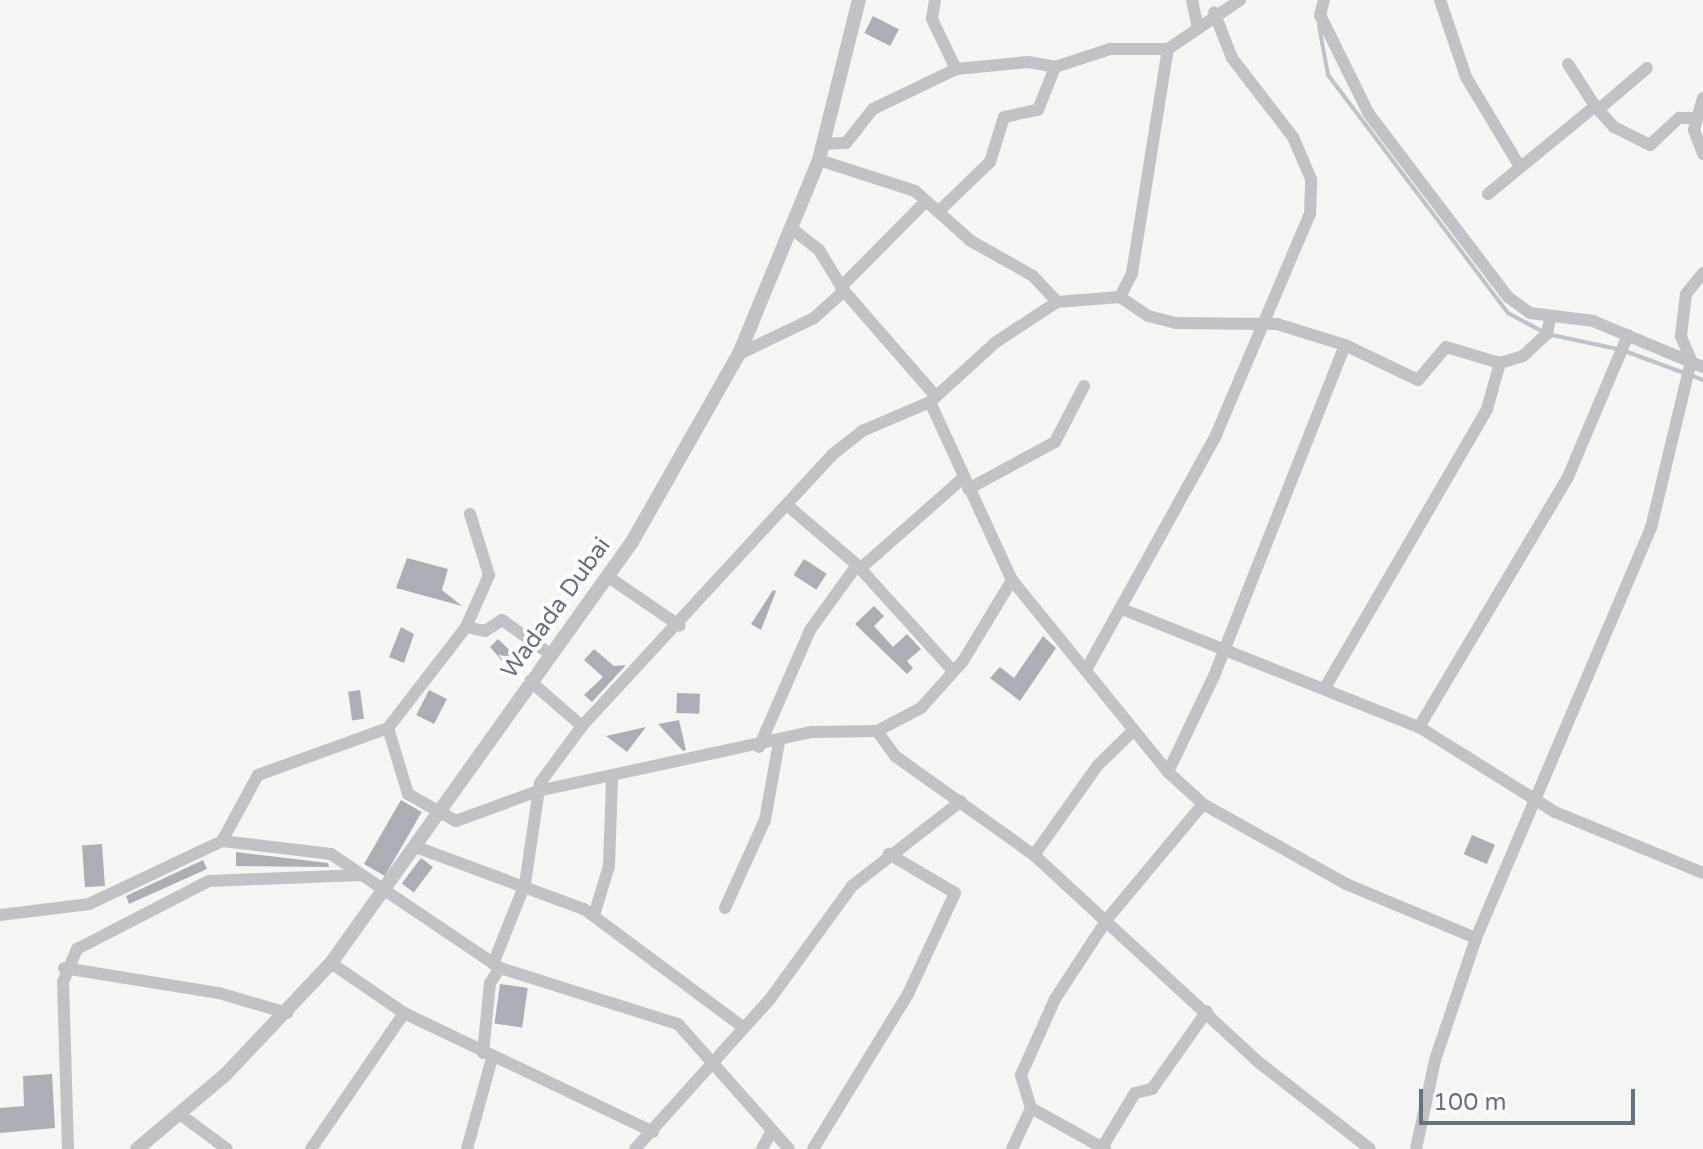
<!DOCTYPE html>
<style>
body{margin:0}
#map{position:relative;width:1703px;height:1149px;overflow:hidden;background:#f5f6f3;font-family:"Varela Round",sans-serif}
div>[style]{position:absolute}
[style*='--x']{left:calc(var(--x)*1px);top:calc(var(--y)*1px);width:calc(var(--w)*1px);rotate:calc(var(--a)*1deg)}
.stream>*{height:4px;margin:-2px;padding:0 2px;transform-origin:2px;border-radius:2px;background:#bcc3c9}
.building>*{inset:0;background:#abafb5;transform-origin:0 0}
.minor>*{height:12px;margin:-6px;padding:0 6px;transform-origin:6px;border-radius:6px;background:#c0c2c6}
.tertiary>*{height:14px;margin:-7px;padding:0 7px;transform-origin:7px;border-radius:7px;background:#c0c2c6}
span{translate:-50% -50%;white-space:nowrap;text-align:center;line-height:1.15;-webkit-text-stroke:8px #fff;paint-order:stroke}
.street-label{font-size:24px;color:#697180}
.scale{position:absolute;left:1419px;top:1089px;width:216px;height:36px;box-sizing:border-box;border:4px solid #697180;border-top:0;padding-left:10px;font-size:24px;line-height:28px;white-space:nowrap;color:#697180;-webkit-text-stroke:6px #fff;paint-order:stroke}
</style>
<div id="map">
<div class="stream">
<div style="--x:1319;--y:26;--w:50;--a:79.6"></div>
<div style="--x:1328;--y:75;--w:298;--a:52.9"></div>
<div style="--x:1508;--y:313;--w:44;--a:28.3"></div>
<div style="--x:1547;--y:334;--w:77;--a:12"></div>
<div style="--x:1622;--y:350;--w:86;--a:20.3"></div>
</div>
<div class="building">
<div style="left:873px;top:16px;width:29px;height:19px;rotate:27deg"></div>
<div style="clip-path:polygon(407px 558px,448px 569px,442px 590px,462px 606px,396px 588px)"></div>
<div style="left:804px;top:559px;width:27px;height:19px;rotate:33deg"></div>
<div style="clip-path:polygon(773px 590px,776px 591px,761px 630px,751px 624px)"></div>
<div style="clip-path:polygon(874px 606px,884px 616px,874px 626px,893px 647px,907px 634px,921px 649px,907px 661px,913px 668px,907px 674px,855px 624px)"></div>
<div style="clip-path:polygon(401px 627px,414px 634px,404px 663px,389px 657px)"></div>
<div style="clip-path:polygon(1043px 636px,1056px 648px,1020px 701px,990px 678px,1000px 667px,1014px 678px)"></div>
<div style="clip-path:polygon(498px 639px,522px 662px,512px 672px,490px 647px)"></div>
<div style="clip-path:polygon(594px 649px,614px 666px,626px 665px,592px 702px,584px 695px,603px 677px,584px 660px)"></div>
<div style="left:360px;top:690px;width:29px;height:12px;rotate:82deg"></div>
<div style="left:429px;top:690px;width:20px;height:28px;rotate:27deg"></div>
<div style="left:677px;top:693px;width:23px;height:20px;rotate:2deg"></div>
<div style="clip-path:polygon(679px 720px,686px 750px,683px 751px,658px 724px)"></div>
<div style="clip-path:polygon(646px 727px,627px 752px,606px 736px,628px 731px)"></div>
<div style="left:401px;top:800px;width:24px;height:74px;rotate:30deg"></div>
<div style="left:1472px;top:835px;width:25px;height:21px;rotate:23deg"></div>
<div style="left:102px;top:844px;width:42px;height:20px;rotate:86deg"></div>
<div style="clip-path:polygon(236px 852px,328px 863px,329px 867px,236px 866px)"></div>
<div style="left:421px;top:858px;width:15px;height:32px;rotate:37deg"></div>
<div style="clip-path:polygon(203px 860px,207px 869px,129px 904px,126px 896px)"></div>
<div style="left:500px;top:984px;width:28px;height:40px;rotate:8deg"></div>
<div style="clip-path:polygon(52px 1074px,55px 1128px,0 1133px,0 1108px,24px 1106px,23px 1076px)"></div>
</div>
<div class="minor">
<div style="--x:935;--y:0;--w:19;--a:99"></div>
<div style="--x:932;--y:19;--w:55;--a:64.4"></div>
<div style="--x:1192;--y:0;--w:25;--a:78"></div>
<div style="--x:1324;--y:0;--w:16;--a:105"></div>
<div style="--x:1320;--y:15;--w:110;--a:63.7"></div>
<div style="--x:1369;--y:114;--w:230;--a:52.8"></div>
<div style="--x:1508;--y:297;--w:27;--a:36"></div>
<div style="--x:1530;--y:313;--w:64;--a:7.2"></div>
<div style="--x:1593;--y:321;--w:119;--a:22.7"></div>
<div style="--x:1440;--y:0;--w:81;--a:71.3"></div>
<div style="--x:1466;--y:77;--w:105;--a:59"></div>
<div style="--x:1568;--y:64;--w:50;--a:57.3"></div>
<div style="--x:1703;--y:98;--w:33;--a:106"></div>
<div style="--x:1694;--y:130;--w:26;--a:69"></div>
<div style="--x:1599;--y:109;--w:63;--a:-40.5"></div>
<div style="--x:824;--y:144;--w:22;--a:-3"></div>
<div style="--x:846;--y:143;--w:43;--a:-51.5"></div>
<div style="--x:873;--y:109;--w:92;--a:-25.7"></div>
<div style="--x:956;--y:69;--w:72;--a:-5.6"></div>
<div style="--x:1028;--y:62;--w:27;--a:10"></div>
<div style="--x:1055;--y:67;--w:58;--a:-18.1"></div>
<div style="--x:1110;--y:49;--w:58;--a:0"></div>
<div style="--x:1168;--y:49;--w:87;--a:-34.2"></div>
<div style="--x:819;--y:160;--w:101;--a:17.9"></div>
<div style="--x:915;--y:191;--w:75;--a:41.8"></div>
<div style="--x:971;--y:241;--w:71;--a:29.4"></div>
<div style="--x:1033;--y:276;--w:35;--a:47"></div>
<div style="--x:1488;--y:194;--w:139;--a:-39.4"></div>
<div style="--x:1595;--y:106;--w:28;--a:48"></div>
<div style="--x:1614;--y:127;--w:40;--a:26.6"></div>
<div style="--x:1650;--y:145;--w:40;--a:-43"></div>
<div style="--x:1679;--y:118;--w:16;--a:0"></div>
<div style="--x:939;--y:211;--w:71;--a:-43.9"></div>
<div style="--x:990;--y:162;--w:47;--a:-72.7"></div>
<div style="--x:1004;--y:117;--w:35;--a:-12"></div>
<div style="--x:1038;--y:110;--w:46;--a:-68.4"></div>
<div style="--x:791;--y:228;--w:36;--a:38"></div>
<div style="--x:819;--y:250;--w:48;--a:58.6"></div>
<div style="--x:844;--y:291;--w:137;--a:48.9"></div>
<div style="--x:841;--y:287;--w:121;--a:-45.3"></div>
<div style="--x:1120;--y:297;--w:27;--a:-63"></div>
<div style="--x:1132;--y:273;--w:227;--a:-80.9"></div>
<div style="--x:739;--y:354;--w:83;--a:-25.6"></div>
<div style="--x:814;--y:318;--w:40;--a:-42"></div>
<div style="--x:1691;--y:360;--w:26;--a:-113"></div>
<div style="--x:1681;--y:336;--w:42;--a:-83.2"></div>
<div style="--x:1686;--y:294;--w:27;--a:-51"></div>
<div style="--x:930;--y:402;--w:196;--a:65.3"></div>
<div style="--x:1012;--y:580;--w:247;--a:50.9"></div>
<div style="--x:1168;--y:772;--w:47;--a:42.4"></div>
<div style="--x:1203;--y:804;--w:164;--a:29.2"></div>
<div style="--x:1346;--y:884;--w:141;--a:22.6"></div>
<div style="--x:968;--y:489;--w:99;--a:-28.4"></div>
<div style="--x:1055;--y:442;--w:63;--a:-62.6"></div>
<div style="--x:787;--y:505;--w:92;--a:40.6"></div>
<div style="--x:857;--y:565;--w:143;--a:47.8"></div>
<div style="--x:861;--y:568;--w:136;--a:-41.4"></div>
<div style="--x:607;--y:576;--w:88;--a:34.4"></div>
<div style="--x:1122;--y:609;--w:320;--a:21.7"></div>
<div style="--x:1419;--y:727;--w:160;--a:32"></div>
<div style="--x:1555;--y:812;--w:160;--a:22.4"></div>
<div style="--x:466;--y:627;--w:19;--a:12"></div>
<div style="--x:485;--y:631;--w:20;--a:-33"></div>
<div style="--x:502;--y:620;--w:59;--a:35.3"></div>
<div style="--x:1086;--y:670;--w:269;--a:-61"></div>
<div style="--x:1216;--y:435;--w:240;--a:-67"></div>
<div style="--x:1310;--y:214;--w:35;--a:-88"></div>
<div style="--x:1311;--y:179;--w:46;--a:-113.2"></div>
<div style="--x:1293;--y:137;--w:100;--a:-127.7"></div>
<div style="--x:1232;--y:58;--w:49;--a:-111.4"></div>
<div style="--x:530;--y:681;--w:69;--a:40.9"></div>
<div style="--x:1326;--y:686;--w:320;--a:-59.8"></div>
<div style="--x:1487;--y:409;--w:48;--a:-74.2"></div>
<div style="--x:1419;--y:727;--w:291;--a:-59.2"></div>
<div style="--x:1568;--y:477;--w:154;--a:-67.1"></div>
<div style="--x:388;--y:728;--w:69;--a:73.1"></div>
<div style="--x:408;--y:794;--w:55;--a:29.4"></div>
<div style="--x:456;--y:821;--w:87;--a:-20.1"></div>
<div style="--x:538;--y:791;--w:280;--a:-12.2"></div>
<div style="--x:812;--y:732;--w:65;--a:-0.9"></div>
<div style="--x:877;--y:731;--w:50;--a:-27.6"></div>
<div style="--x:921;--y:708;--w:63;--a:-48.2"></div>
<div style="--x:963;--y:661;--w:95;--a:-58.8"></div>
<div style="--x:877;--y:731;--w:31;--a:54"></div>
<div style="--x:895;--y:756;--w:171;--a:35.5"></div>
<div style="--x:1034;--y:855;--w:304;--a:42.7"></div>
<div style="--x:1257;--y:1061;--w:143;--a:37.9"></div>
<div style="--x:759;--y:747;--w:128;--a:-66.4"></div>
<div style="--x:810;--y:630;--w:80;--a:-54.1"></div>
<div style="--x:1168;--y:772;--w:106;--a:-64.4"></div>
<div style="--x:1214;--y:676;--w:356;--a:-68.4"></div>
<div style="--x:222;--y:841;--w:75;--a:-61.4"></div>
<div style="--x:258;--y:775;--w:138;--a:-19.9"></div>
<div style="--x:388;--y:728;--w:128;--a:-52.3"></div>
<div style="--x:466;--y:627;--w:57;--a:-66.1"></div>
<div style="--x:489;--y:575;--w:64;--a:-107.3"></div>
<div style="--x:416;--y:847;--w:179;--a:20.3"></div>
<div style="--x:584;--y:909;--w:199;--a:36.6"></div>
<div style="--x:1034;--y:855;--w:110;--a:-54.6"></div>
<div style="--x:1098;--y:765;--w:50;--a:-44.2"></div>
<div style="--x:725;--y:908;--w:97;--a:-65.6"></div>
<div style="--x:765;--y:820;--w:79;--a:-79.8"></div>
<div style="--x:0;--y:915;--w:90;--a:-7"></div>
<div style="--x:89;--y:904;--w:147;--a:-25.3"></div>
<div style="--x:222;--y:841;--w:110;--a:6.8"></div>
<div style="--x:331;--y:854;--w:204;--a:34"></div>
<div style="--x:500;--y:968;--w:187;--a:17.5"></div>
<div style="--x:678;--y:1024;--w:167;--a:48.4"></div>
<div style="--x:594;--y:915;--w:51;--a:-73"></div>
<div style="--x:609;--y:866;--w:87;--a:-88"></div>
<div style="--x:331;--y:963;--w:88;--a:34.4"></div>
<div style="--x:404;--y:1013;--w:276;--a:25.5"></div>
<div style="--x:493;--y:964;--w:86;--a:-68.2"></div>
<div style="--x:525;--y:884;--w:102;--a:-81.6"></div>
<div style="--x:540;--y:783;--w:71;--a:-53.6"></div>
<div style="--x:582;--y:726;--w:370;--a:-47.3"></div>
<div style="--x:833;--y:454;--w:37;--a:-38"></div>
<div style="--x:862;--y:431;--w:74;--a:-23.1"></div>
<div style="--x:930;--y:402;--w:89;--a:-42.3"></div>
<div style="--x:996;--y:342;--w:73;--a:-33.3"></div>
<div style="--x:1057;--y:302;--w:63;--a:-4.5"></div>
<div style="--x:1120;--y:297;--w:34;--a:34"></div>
<div style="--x:1148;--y:316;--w:29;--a:14"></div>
<div style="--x:1176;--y:323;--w:101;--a:0.6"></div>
<div style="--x:1277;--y:324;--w:71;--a:17.2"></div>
<div style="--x:1345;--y:345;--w:81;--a:25.6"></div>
<div style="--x:1418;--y:380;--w:43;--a:-49.7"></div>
<div style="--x:1446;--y:347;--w:56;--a:16.5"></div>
<div style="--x:1500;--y:363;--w:24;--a:-17"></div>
<div style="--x:1523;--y:356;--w:33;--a:-43"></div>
<div style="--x:1547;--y:334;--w:16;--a:-79"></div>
<div style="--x:64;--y:968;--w:157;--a:9.2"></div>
<div style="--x:219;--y:993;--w:71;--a:16.4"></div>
<div style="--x:483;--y:1053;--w:70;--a:-84.3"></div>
<div style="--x:490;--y:983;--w:18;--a:-56"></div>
<div style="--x:1031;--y:1108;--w:85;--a:29"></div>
<div style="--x:181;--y:1115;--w:57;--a:36.5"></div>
<div style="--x:1103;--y:1146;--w:62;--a:-58.9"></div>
<div style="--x:1135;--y:1093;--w:17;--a:-13"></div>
<div style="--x:1152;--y:1089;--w:95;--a:-54.8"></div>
<div style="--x:68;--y:1149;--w:167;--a:-91.7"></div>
<div style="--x:63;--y:982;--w:36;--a:-67"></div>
<div style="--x:77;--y:949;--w:148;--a:-27.3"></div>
<div style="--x:209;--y:881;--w:152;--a:-2.3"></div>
<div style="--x:311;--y:1149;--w:165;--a:-55.6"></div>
<div style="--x:467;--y:1149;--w:94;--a:-74.6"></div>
<div style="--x:635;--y:1149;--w:202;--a:-48"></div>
<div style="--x:770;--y:999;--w:140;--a:-54"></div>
<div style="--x:852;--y:886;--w:138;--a:-37.9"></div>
<div style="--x:762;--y:1149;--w:17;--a:-62"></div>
<div style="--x:813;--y:1149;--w:182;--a:-58.5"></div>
<div style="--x:908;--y:994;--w:111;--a:-65"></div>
<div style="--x:955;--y:893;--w:77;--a:-149.4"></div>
<div style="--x:1012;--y:1149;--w:45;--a:-65.1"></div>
<div style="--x:1031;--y:1108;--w:34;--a:-107"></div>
<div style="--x:1021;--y:1075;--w:83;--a:-65.9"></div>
<div style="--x:1055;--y:999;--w:97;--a:-56.8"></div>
<div style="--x:1108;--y:918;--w:148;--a:-50.2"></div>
<div style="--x:1416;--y:1149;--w:91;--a:-77.9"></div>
<div style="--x:1435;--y:1060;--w:129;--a:-71.4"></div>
<div style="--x:1476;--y:938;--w:446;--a:-66.9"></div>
<div style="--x:1651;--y:528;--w:171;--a:-76.5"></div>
</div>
<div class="tertiary">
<div style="--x:137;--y:1149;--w:116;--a:-40.1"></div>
<div style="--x:226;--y:1074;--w:153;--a:-46.6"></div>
<div style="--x:331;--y:963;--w:518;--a:-54.44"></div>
<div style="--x:632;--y:542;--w:216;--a:-60.4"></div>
<div style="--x:739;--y:354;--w:210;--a:-67.6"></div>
<div style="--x:819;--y:160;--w:165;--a:-76"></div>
</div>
<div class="street-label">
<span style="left:556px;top:608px;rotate:-54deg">Wadada Dubai</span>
</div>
<div class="scale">100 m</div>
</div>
